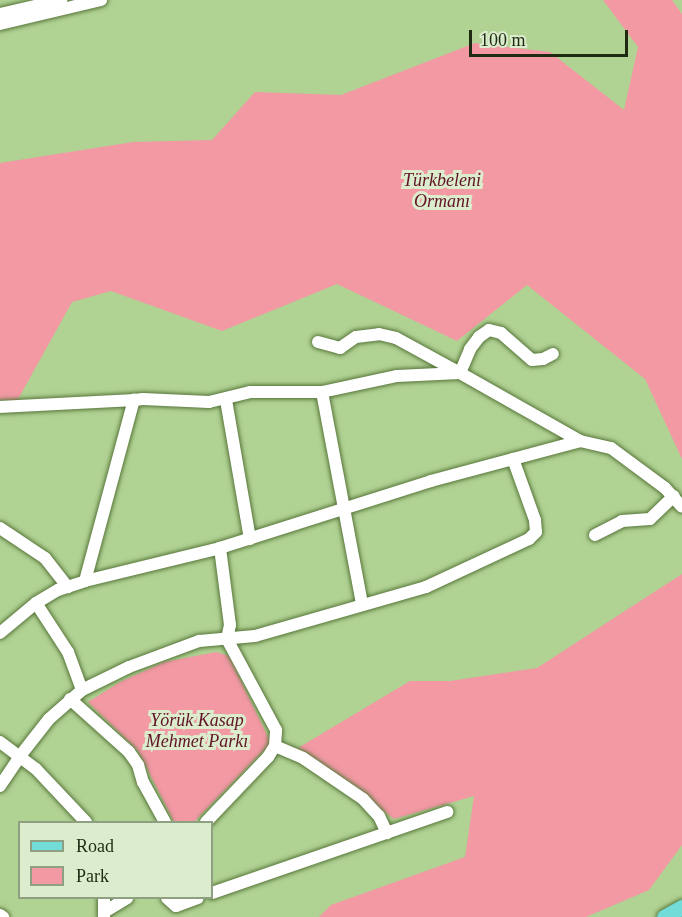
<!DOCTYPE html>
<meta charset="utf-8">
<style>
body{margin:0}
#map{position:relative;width:682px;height:917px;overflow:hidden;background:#b0d293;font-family:Georgia,serif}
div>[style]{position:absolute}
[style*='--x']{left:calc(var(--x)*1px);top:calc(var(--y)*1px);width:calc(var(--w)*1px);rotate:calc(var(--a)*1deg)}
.green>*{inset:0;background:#f299a4}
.roads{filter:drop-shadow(0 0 2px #58773b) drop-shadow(0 0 2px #58773b)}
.minor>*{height:12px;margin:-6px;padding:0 6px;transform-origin:6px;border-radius:6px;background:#fff}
.major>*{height:15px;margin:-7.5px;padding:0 7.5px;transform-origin:7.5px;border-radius:7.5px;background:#72dcd9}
span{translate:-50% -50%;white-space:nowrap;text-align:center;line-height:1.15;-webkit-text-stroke:6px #dbedcd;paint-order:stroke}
.park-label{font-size:18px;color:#621427;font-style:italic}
.legend{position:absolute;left:18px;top:821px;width:195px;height:78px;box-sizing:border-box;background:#dbedcd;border:2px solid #8f9f82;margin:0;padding:8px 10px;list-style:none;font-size:18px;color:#1e2b12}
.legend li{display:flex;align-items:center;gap:12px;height:30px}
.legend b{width:30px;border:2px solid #8f9f82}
.scale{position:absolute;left:469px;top:30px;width:159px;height:27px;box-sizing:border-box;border:3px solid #1e2b12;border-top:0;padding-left:8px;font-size:18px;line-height:21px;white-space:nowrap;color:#1e2b12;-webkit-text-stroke:4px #dbedcd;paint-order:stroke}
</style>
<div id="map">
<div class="green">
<div style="clip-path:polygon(603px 0,672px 0,682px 14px,682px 459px,645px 379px,527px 285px,457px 341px,337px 284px,222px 331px,111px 291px,72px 302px,17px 401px,0 400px,0 163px,133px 142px,212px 140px,255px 92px,341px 95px,475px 43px,550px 52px,624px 110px,638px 47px)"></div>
<div style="clip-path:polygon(682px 574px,682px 845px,649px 890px,586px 917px,319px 917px,331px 905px,465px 857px,474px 796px,394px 819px,298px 748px,410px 681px,450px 681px,537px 668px)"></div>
<div style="clip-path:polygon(216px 652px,229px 656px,271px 743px,194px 822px,174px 822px,138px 751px,88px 702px,120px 682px,164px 662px)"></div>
</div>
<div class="roads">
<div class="minor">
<div style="--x:0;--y:14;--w:63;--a:-12.9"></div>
<div style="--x:0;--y:24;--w:104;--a:-13.4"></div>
<div style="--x:318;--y:342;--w:23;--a:15"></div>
<div style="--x:340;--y:348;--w:19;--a:-35"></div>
<div style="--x:356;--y:337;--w:23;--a:-7"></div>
<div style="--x:379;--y:334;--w:17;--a:13"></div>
<div style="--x:396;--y:338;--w:73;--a:28.7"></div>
<div style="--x:460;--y:373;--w:26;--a:-67"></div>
<div style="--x:470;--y:349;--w:15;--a:-53"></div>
<div style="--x:479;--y:337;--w:12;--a:-35"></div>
<div style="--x:489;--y:330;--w:12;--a:14"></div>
<div style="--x:501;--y:333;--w:41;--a:41.1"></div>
<div style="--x:532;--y:360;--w:11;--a:-5"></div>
<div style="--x:543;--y:359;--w:11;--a:-27"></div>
<div style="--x:322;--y:392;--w:216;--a:79.3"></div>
<div style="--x:226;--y:400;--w:141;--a:80.2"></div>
<div style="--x:0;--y:407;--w:134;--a:-3"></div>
<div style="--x:0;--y:528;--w:54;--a:33.7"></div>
<div style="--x:45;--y:558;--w:37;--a:52"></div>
<div style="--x:595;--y:535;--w:30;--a:-27"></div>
<div style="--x:622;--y:521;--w:28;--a:-4"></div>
<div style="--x:650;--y:519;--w:33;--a:-44"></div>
<div style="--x:85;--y:581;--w:188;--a:-74.9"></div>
<div style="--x:134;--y:400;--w:9;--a:-6"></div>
<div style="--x:143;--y:399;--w:66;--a:2.6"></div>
<div style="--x:209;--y:402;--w:42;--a:-13.7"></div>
<div style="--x:250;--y:392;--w:72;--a:0"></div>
<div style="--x:322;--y:392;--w:77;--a:-12"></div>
<div style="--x:397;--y:376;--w:63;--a:-2.7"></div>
<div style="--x:460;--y:373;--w:138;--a:29.5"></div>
<div style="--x:580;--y:441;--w:32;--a:13"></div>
<div style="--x:611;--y:448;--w:67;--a:36.5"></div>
<div style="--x:665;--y:488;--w:25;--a:48"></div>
<div style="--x:36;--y:603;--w:59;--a:56.9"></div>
<div style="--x:68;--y:652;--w:40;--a:69.8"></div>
<div style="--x:0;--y:633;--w:47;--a:-39.8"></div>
<div style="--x:36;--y:603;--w:26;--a:-31"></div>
<div style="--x:58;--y:590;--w:28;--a:-18"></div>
<div style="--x:85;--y:581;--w:139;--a:-13.7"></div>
<div style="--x:220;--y:548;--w:221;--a:-17.6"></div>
<div style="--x:431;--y:481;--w:154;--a:-15"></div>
<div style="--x:70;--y:699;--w:79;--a:41.9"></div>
<div style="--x:129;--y:752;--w:16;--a:55"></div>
<div style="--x:138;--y:765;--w:18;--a:74"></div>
<div style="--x:143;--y:782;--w:46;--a:61.2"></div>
<div style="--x:0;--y:742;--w:45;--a:36.9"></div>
<div style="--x:36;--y:769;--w:73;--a:46.7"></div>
<div style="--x:275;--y:746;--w:30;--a:23"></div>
<div style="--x:303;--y:758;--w:73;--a:34.3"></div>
<div style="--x:363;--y:799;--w:23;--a:47"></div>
<div style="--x:379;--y:816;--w:19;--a:65"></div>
<div style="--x:0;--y:786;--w:36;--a:-56"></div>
<div style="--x:20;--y:756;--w:47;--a:-51.9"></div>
<div style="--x:49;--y:719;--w:44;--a:-41.3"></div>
<div style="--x:82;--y:690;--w:52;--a:-26.1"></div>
<div style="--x:129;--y:667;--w:75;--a:-20.4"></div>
<div style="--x:199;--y:641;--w:56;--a:-5.1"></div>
<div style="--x:255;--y:636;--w:178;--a:-16"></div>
<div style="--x:426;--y:587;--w:114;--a:-25"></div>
<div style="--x:529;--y:539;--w:10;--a:-45"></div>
<div style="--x:536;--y:532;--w:12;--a:-95"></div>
<div style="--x:535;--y:520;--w:65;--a:-109.8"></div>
<div style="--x:206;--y:822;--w:90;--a:-46.4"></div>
<div style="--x:268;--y:757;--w:13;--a:-58"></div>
<div style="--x:275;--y:746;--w:16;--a:-86"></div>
<div style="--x:276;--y:730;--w:103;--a:-118.3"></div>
<div style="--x:227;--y:639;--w:14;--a:-78"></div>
<div style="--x:230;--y:625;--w:78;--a:-97.4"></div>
<div style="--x:212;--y:893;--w:249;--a:-19"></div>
<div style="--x:104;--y:898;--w:19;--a:90"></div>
<div style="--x:167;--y:898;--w:12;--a:42"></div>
<div style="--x:176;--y:906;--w:23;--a:-20"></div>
<div style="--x:104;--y:912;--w:27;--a:-31"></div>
<div style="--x:0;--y:915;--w:4;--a:34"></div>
</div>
<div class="major">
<div style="--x:664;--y:917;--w:21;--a:-29"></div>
</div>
</div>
<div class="park-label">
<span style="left:442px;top:191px">Türkbeleni<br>Ormanı</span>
<span style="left:197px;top:731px">Yörük Kasap<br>Mehmet Parkı</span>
</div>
<ul class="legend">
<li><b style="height:8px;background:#72dcd9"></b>Road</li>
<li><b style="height:16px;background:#f299a4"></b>Park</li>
</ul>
<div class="scale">100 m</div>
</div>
